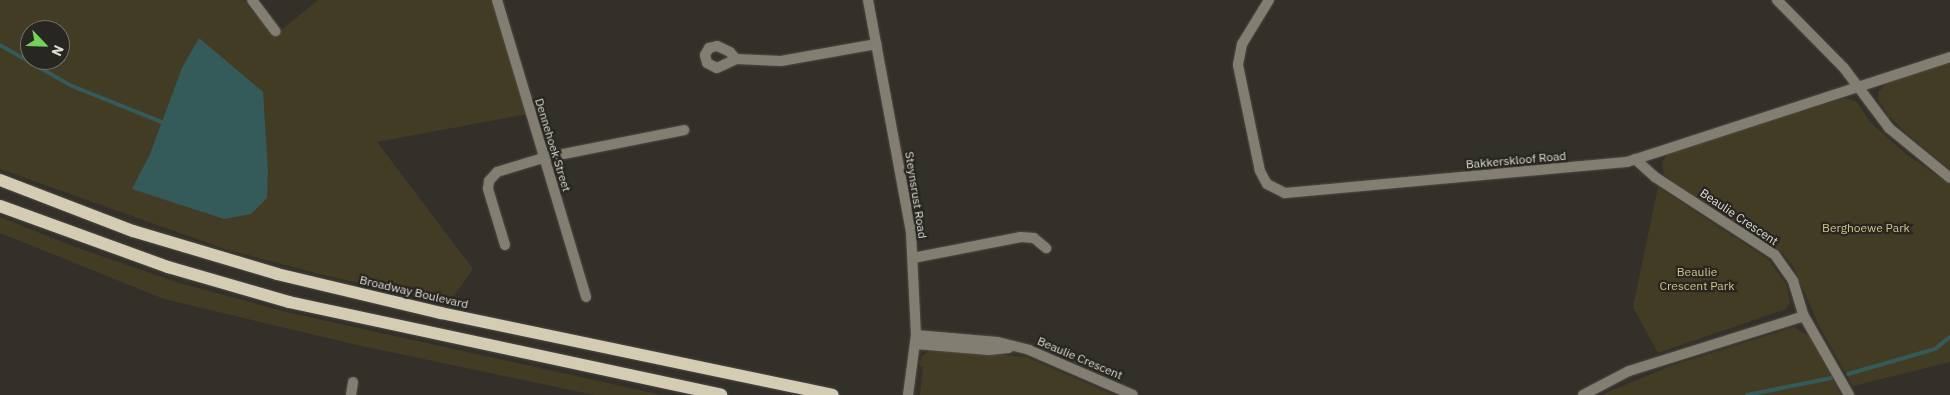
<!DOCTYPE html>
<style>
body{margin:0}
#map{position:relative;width:1950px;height:395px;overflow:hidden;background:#323029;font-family:"IBM Plex Sans",sans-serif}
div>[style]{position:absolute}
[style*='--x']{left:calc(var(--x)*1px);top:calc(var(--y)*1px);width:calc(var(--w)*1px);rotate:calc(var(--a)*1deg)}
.green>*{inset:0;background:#433c24}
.water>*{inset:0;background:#355a5a}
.stream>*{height:4px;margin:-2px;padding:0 2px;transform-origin:2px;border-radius:2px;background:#355a5a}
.roads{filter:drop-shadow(0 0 1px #4e4c45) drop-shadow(0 0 1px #4e4c45)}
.minor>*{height:10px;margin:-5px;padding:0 5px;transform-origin:5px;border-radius:5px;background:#827e72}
.tertiary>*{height:10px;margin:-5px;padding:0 5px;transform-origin:5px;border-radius:5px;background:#827e72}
.primary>*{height:12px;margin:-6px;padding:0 6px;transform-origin:6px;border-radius:6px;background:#d5cdb3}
span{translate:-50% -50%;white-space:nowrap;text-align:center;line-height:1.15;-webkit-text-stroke:4.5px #282620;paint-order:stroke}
.street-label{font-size:12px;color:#dfded9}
.park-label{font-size:12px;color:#d2c18b}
.north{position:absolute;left:20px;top:20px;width:50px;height:50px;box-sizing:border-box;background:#282620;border:1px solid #71706a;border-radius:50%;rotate:114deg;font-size:14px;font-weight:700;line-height:20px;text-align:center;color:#dfded9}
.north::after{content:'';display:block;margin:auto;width:18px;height:22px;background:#74d25b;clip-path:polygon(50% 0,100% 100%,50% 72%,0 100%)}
</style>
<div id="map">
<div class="green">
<div style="clip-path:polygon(evenodd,0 0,244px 0,273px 37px,318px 0,492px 0,527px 114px,377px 142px,473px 269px,449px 303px,323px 275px,225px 249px,0 169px,0 0,30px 30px,60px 30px,60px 60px,30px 60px,30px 30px)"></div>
<div style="clip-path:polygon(1948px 63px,1950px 65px,1950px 169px,1907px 134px,1888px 115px,1878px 99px,1879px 91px,1887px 83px)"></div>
<div style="clip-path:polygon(1845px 98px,1857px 102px,1870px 122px,1905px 153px,1950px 185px,1950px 362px,1853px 386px,1818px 324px,1794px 268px,1782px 252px,1671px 180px,1664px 174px,1662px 162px,1670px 152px)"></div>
<div style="clip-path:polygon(1658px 187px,1769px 260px,1787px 286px,1790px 302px,1786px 309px,1658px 353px,1633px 307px)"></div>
<div style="clip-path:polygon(0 217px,75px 247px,176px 282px,286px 312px,662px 395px,594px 395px,357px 345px,164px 299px,0 233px)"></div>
<div style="clip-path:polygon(1794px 327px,1810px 337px,1841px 395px,1601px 395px,1673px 365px)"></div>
<div style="clip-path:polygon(932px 349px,1026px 357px,1114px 395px,920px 395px,923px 367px,920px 366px,921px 357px)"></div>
</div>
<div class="water">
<div style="clip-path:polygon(199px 38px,263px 92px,268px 169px,267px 198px,251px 214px,224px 219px,132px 189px,150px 154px,182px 68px)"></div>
</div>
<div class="stream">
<div style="--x:0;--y:45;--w:83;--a:29.7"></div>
<div style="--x:72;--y:86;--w:97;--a:21.8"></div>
<div style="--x:1848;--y:374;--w:91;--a:-16"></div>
<div style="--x:1935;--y:349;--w:19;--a:-39"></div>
<div style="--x:1747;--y:395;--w:86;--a:-11.4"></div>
</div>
<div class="roads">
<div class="minor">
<div style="--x:252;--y:0;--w:39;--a:53"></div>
<div style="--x:497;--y:0;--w:310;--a:73.3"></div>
<div style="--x:1269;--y:0;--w:52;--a:121.5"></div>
<div style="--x:1242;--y:44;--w:21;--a:101"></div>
<div style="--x:1238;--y:65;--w:108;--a:78.3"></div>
<div style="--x:1260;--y:171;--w:15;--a:62"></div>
<div style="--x:1267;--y:184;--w:20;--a:27"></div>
<div style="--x:1285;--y:193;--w:343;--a:-5.2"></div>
<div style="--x:1627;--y:162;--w:340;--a:-18"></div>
<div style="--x:1777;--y:0;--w:95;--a:45.4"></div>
<div style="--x:1844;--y:68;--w:75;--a:53.1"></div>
<div style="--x:1889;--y:128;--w:79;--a:39.3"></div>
<div style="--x:736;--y:59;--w:9;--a:-131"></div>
<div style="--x:730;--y:52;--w:14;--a:-155"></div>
<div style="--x:717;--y:46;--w:8;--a:166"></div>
<div style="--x:709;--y:48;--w:8;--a:120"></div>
<div style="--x:705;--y:55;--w:8;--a:76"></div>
<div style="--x:707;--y:63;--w:11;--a:27"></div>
<div style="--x:717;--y:68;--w:21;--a:-25"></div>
<div style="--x:736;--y:59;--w:45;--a:2.5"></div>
<div style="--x:781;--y:61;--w:97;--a:-10.1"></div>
<div style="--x:1635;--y:159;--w:27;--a:42"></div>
<div style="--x:1655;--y:177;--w:143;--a:33"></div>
<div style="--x:1775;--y:255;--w:32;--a:55"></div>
<div style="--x:1793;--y:281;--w:37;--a:73"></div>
<div style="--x:1804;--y:316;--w:91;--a:60.3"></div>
<div style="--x:505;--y:245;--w:59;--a:-106.9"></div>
<div style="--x:488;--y:189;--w:8;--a:-83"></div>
<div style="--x:489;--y:181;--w:12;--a:-48"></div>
<div style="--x:497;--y:172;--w:48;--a:-16.9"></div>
<div style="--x:543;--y:158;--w:144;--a:-11.2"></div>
<div style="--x:913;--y:258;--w:110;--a:-11"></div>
<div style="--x:1021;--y:237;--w:13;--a:4"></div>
<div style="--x:1034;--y:238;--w:16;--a:40"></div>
<div style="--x:916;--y:335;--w:82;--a:4.9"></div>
<div style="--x:998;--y:342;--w:32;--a:14"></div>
<div style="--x:1029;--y:350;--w:113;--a:23.4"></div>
<div style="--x:916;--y:344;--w:73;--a:4.7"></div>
<div style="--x:989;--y:350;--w:20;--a:-6"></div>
<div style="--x:351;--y:395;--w:13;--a:-81"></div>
<div style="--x:1583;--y:395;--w:52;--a:-27.6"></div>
<div style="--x:1629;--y:371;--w:183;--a:-17.4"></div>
</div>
<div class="tertiary">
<div style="--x:868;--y:0;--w:237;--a:79.5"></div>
<div style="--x:911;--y:233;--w:102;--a:87.2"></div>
<div style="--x:916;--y:335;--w:61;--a:97.6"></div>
</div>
<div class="primary">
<div style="--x:0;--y:180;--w:142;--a:21"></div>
<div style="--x:133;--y:231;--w:150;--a:16.6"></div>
<div style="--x:277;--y:274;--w:169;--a:13.4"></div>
<div style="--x:441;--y:313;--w:400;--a:11.8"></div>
<div style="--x:0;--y:206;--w:179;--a:20"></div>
<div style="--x:168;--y:267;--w:126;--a:16.1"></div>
<div style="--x:289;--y:302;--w:442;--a:12.1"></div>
</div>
</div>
<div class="street-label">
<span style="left:553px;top:145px;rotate:73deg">Dennehoek Street</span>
<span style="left:1516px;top:160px;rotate:-5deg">Bakkerskloof Road</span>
<span style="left:916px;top:195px;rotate:81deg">Steynsrust Road</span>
<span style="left:1739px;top:217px;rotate:34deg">Beaulie Crescent</span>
<span style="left:414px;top:292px;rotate:13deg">Broadway Boulevard</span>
<span style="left:1080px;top:358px;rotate:23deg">Beaulie Crescent</span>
</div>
<div class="park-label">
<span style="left:1866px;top:228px">Berghoewe Park</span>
<span style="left:1697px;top:279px">Beaulie<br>Crescent Park</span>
</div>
<div class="north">N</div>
</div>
